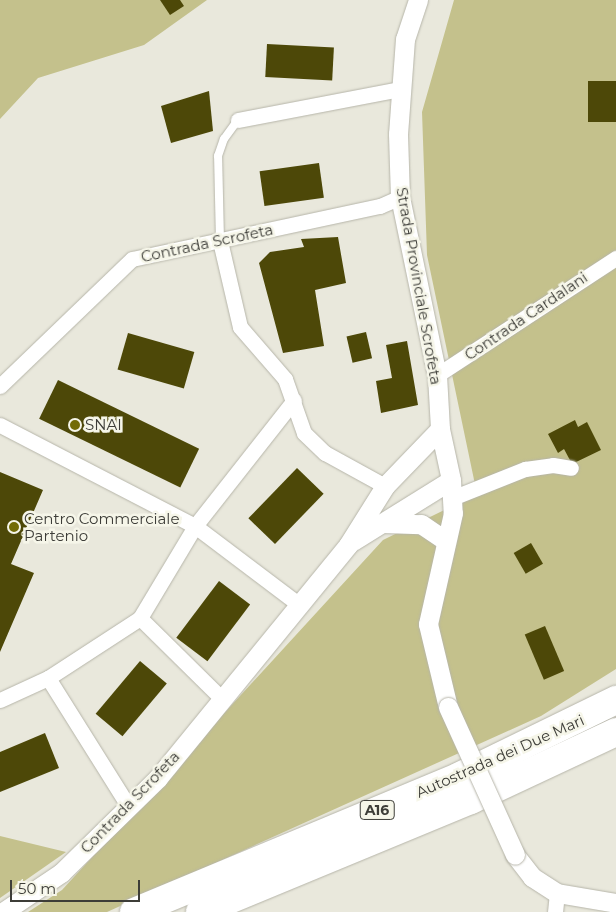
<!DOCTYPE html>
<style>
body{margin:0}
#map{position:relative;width:616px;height:912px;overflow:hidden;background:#e9e8dc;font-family:Montserrat,sans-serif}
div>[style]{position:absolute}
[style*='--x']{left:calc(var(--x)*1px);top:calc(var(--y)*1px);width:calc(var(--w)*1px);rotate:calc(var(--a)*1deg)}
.green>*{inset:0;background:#c4c18c}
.building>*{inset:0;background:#4d4808;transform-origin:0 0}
.roads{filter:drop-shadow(0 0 1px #b6b5a9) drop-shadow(0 0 1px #b6b5a9)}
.service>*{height:8px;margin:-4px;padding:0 4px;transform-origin:4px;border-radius:4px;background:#fff}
.minor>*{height:15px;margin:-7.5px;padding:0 7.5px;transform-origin:7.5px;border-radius:7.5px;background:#fff}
.tertiary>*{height:19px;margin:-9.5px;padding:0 9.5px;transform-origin:9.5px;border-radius:9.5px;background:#fff}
.motorway>*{height:28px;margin:-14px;padding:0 14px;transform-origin:14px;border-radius:14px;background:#fff}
.bridges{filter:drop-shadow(0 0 1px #b6b5a9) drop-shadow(0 0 1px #b6b5a9)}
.tertiary-bridge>*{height:19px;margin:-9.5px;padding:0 9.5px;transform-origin:9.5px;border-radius:9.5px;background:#fff}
.dots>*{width:14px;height:14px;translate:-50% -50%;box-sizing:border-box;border:2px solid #f6f6e9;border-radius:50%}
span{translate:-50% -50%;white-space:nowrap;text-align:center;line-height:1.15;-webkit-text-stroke:5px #f6f6e9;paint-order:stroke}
.shield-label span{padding:1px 4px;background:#f6f6e9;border:1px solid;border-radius:4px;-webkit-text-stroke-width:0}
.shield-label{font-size:14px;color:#3d3d38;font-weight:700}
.street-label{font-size:15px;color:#3d3d38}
.poi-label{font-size:15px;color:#3d3d38}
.left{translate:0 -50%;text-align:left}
.scale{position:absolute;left:10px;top:880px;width:130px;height:22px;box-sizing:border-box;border:2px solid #3d3d38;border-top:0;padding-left:6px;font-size:15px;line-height:18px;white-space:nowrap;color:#3d3d38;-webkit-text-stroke:4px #f6f6e9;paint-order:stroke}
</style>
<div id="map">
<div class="green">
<div style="clip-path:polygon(0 0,207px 0,144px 45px,38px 78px,0 119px)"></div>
<div style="clip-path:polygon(454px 0,616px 0,616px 669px,541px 716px,107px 912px,28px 912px,62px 890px,383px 540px,477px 494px,427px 255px,422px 112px)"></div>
<div style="clip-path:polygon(0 836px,66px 852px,0 898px)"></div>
</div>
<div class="building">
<div style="clip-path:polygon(160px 0,180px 0,184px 6px,170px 15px)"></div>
<div style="left:267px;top:44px;width:67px;height:33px;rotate:3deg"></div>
<div style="left:616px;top:81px;width:41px;height:28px;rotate:90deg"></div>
<div style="clip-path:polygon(209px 91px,213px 131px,171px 143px,161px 106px)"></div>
<div style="left:319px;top:163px;width:35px;height:60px;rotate:82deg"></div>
<div style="clip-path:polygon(338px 237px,346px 283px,315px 290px,324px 346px,283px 353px,259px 263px,270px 252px,304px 247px,301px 239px)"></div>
<div style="left:366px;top:332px;width:27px;height:20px;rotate:77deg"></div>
<div style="left:128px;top:333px;width:69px;height:38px;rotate:16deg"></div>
<div style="clip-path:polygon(407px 341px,418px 405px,381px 413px,376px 381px,392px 378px,386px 345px)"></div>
<div style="left:58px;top:380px;width:157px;height:43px;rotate:26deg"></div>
<div style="clip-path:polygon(575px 420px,578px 427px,587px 422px,601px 450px,572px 464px,564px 449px,558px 453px,548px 434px)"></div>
<div style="left:297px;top:468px;width:37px;height:70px;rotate:44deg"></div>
<div style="clip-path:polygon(0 472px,43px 490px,11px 564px,34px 573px,0 652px)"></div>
<div style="left:531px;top:543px;width:24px;height:20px;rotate:60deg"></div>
<div style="left:219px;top:581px;width:39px;height:71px;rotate:37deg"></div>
<div style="left:545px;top:626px;width:49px;height:22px;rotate:67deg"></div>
<div style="left:140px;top:661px;width:35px;height:69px;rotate:40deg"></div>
<div style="clip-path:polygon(45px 733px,59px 768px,0 792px,0 752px)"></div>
</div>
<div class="roads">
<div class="service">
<div style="--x:220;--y:241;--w:85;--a:-91.3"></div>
<div style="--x:218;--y:156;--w:18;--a:-71"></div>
<div style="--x:224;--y:139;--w:24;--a:-54"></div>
</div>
<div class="minor">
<div style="--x:238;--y:120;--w:166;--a:-10.8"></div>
<div style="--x:220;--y:241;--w:88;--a:76.9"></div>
<div style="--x:240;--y:327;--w:69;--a:49.1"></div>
<div style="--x:285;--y:379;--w:57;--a:70.6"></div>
<div style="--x:304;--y:433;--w:29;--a:44"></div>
<div style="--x:325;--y:453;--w:68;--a:28.8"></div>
<div style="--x:437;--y:375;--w:214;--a:-33.2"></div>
<div style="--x:0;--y:386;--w:183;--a:-43.9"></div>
<div style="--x:132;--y:259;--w:254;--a:-12.1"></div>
<div style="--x:380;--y:206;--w:22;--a:-24"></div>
<div style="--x:0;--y:425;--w:220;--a:27.4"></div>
<div style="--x:195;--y:526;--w:129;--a:37.1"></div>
<div style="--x:452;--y:498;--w:79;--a:-21.7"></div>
<div style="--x:525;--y:469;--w:28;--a:-8"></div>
<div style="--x:553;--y:465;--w:18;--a:9"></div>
<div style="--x:140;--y:618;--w:115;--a:44.6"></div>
<div style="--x:48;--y:678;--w:152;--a:57.9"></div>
<div style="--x:0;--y:700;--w:53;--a:-24.6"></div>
<div style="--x:48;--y:678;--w:110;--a:-33.1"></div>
<div style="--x:140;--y:618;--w:107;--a:-59.1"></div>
<div style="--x:195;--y:526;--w:160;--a:-51.8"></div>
<div style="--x:555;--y:912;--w:19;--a:-84"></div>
</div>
<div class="tertiary">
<div style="--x:418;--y:0;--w:41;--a:108.4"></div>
<div style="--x:405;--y:39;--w:95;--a:94.2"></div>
<div style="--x:398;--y:134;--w:63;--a:88.2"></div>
<div style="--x:400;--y:197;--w:182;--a:78.3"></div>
<div style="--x:437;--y:375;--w:54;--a:86.8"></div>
<div style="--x:440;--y:429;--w:52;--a:77.8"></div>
<div style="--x:451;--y:480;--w:33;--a:87"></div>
<div style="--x:453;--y:513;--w:114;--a:102.7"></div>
<div style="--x:428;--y:624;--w:85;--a:76.5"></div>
<div style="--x:383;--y:523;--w:38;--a:2"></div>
<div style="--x:421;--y:524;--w:30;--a:34"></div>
<div style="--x:353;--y:541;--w:115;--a:-31.9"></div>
<div style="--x:515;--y:855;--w:28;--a:52"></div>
<div style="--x:532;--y:877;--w:30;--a:33"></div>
<div style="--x:557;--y:893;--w:60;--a:9.6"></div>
<div style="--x:3;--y:912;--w:70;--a:-33.9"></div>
<div style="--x:61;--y:873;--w:136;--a:-44.4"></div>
<div style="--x:158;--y:778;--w:301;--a:-50.8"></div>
<div style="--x:348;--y:545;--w:70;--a:-57.9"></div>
<div style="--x:385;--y:486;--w:79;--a:-46"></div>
</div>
<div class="motorway">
<div style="--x:134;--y:912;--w:353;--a:-22.6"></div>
<div style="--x:460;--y:776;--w:174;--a:-26"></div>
<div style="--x:200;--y:912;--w:293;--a:-22.5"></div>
<div style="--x:471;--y:800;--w:160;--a:-25.1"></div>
</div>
</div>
<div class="bridges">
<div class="tertiary-bridge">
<div style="--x:448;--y:707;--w:162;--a:65.6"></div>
</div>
</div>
<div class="dots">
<div style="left:75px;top:425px;background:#736c07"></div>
<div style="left:14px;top:527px;background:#736c07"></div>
</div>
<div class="shield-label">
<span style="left:377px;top:810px">A16</span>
</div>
<div class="street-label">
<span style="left:207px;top:243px;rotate:-12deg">Contrada Scrofeta</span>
<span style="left:419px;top:286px;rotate:80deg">Strada Provinciale Scrofeta</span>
<span style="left:526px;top:316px;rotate:-34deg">Contrada Cardalani</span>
<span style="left:500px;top:756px;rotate:-24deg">Autostrada dei Due Mari</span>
<span style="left:130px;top:802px;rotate:-46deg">Contrada Scrofeta</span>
</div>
<div class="poi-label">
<span class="left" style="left:85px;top:425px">SNAI</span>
<span class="left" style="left:24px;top:527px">Centro Commerciale<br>Partenio</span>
</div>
<div class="scale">50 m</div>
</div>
